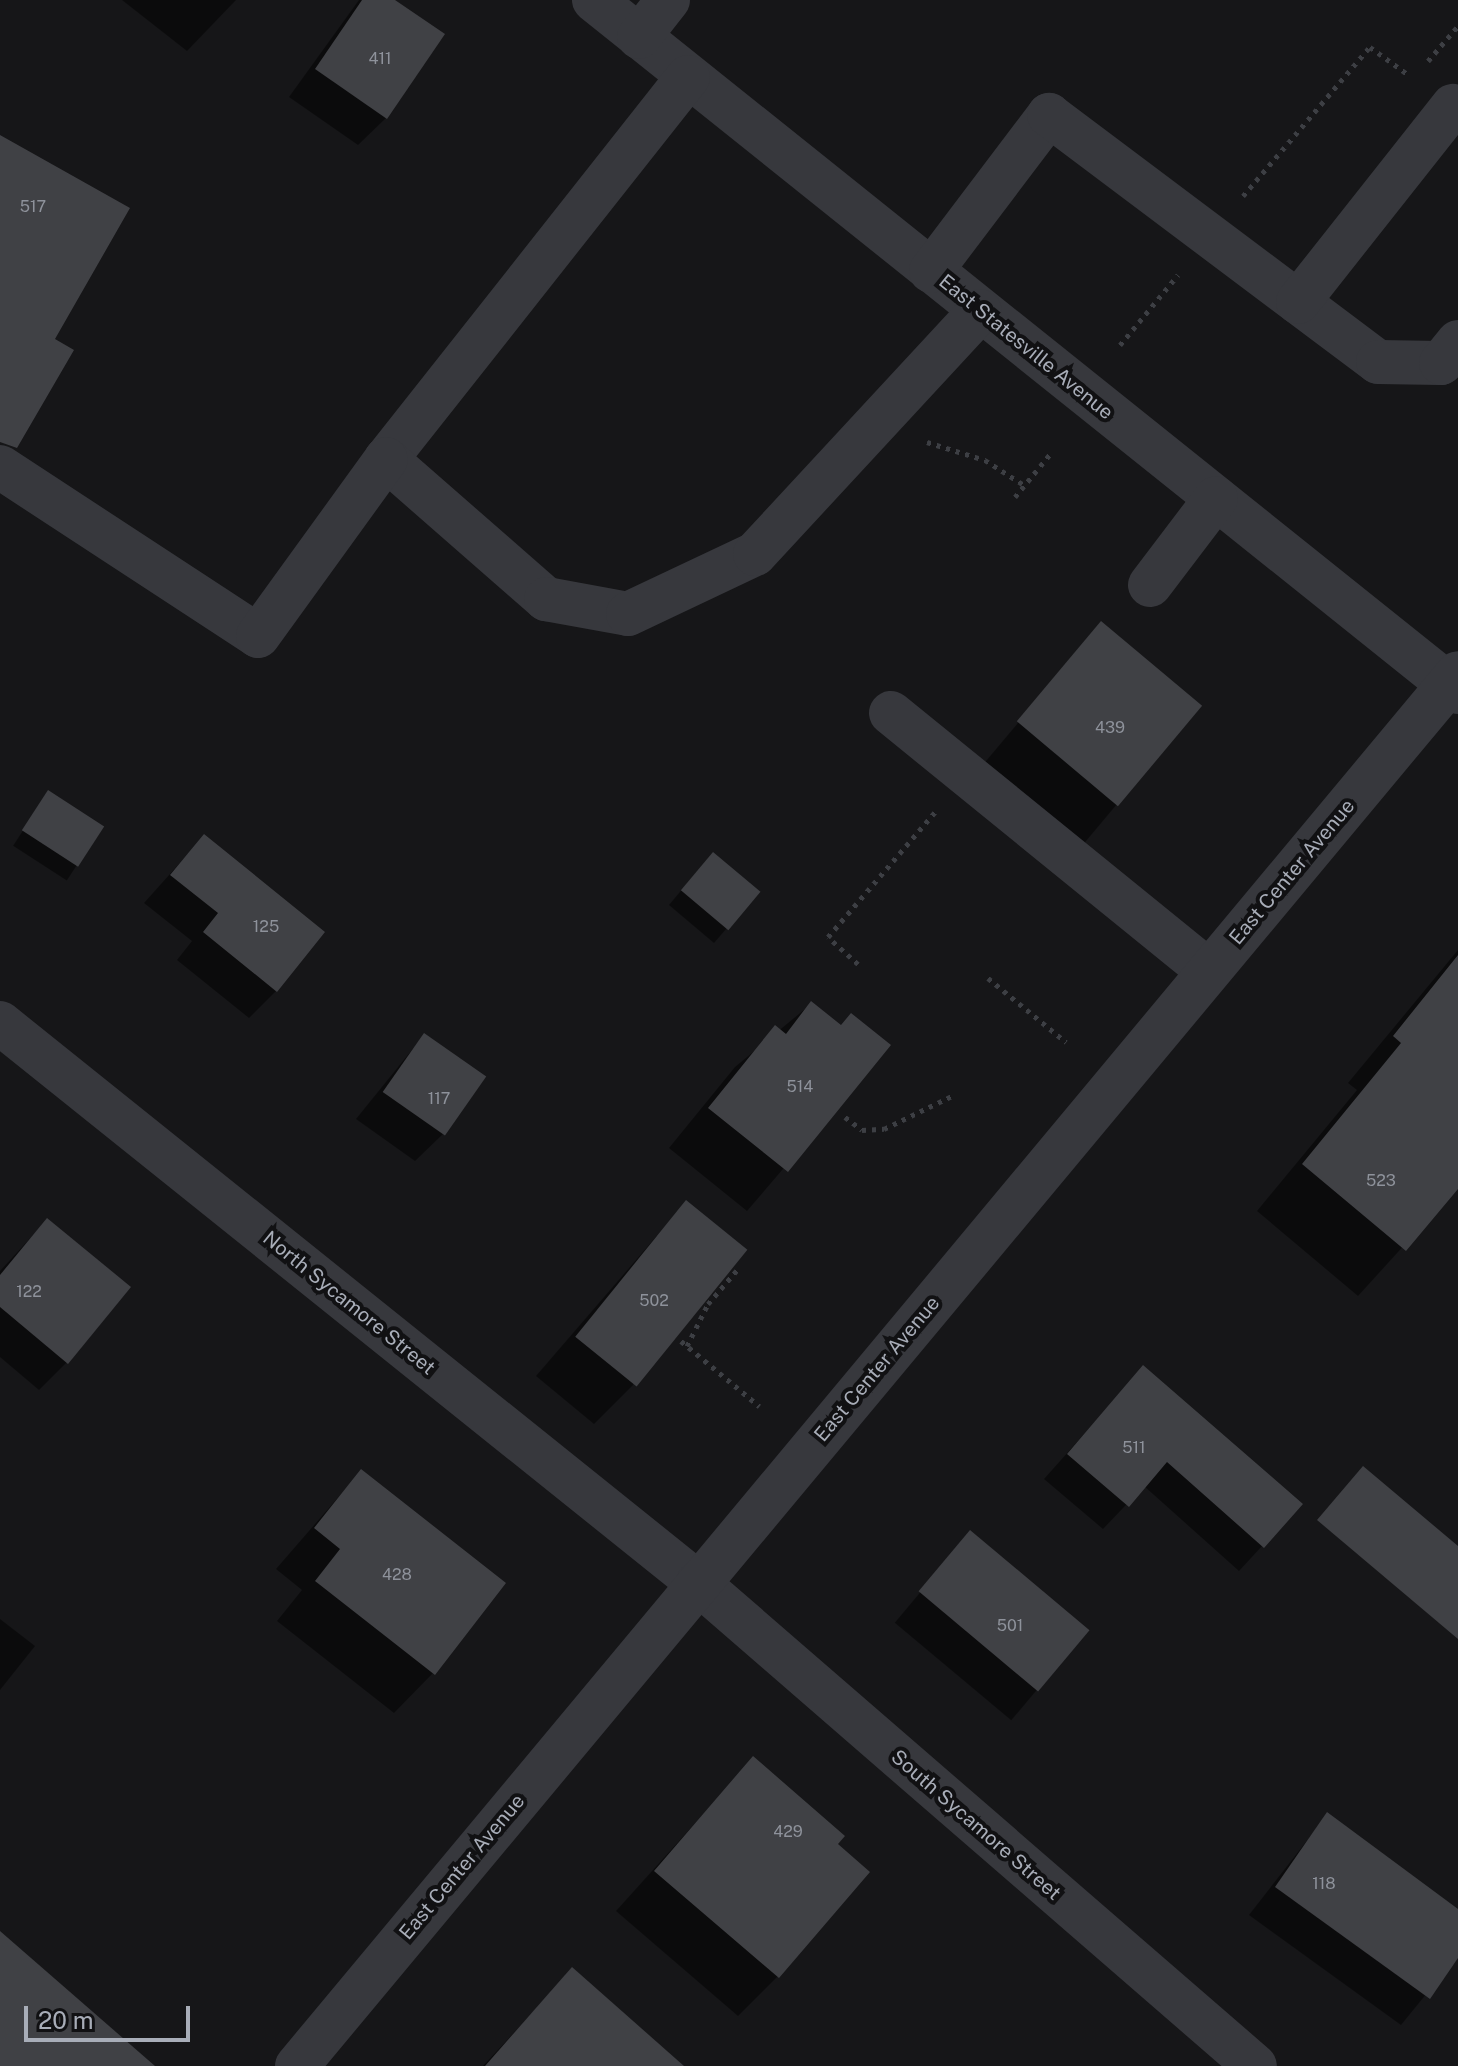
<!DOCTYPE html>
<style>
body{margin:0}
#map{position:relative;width:1458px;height:2066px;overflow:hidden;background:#161618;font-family:"Public Sans",sans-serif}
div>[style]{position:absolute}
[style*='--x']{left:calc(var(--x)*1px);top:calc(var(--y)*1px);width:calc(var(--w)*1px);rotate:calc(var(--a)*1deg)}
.shadow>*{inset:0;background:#0007;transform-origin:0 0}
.building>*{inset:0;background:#404145;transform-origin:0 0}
.path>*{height:5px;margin-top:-2.5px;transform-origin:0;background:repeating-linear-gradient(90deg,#3d3f44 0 4px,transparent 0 10px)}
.minor>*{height:44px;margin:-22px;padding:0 22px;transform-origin:22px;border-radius:22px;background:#37383d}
span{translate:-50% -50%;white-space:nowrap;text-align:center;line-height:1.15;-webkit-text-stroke:8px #111113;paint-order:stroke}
.number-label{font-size:16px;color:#8e929b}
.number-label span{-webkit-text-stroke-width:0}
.street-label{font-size:20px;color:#a8adb8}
.scale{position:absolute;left:24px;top:2006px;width:166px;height:36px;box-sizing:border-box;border:4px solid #a8adb8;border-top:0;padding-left:10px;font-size:24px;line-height:28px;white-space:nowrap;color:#a8adb8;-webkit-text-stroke:6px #111113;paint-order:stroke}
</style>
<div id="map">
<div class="shadow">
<div style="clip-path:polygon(122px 0,236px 0,187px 51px)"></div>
<div style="clip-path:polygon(359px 0,391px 0,386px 118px,358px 145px,289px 97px)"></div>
<div style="left:1101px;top:624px;width:128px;height:184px;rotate:40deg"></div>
<div style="left:48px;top:792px;width:64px;height:64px;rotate:33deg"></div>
<div style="clip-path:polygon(204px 836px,276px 991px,249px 1018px,177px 960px,192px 941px,144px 903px)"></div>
<div style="clip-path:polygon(700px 868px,758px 892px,714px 943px,669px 905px)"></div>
<div style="clip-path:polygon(1458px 950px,1458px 1186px,1358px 1296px,1257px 1211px,1357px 1090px,1348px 1083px)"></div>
<div style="clip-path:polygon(811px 1004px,840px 1027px,889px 1045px,747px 1211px,669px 1148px,735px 1067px)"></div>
<div style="clip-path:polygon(424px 1035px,443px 1134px,415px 1161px,356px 1119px)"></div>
<div style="clip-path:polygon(686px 1202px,633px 1385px,594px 1424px,536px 1376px)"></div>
<div style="clip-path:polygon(47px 1220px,67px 1362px,39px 1390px,0 1357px,0 1271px)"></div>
<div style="clip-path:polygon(1143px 1368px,1300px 1505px,1239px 1571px,1144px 1486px,1103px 1529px,1044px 1479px)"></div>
<div style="clip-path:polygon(361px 1471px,433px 1673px,394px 1713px,277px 1621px,302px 1590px,276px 1569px)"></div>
<div style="left:970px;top:1533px;width:152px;height:117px;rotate:40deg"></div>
<div style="clip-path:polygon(0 1619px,35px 1646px,0 1690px)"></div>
<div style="clip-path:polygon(753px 1759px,836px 1844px,778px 1976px,738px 2016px,616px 1911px)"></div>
<div style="clip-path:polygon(1327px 1815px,1458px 1910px,1458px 1955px,1401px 2025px,1249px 1915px)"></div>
<div style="clip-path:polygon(572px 1970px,681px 2066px,483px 2066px)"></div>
</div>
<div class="building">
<div style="clip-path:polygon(362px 0,395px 0,445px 34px,387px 119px,315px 69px)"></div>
<div style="clip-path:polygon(0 135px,130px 208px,55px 339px,74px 350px,17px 448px,0 442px)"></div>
<div style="left:1101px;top:621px;width:132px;height:131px;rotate:40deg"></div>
<div style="left:48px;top:790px;width:67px;height:48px;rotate:33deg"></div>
<div style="clip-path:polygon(204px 834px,325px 932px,277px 992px,203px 932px,218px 913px,170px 875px)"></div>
<div style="left:713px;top:852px;width:62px;height:50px;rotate:40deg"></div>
<div style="clip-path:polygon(1458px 955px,1458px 1189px,1406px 1251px,1302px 1164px,1401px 1043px,1393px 1036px)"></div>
<div style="clip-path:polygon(811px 1001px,841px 1025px,851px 1013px,891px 1045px,788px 1172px,708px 1108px,775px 1025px,786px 1034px)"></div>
<div style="left:424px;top:1033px;width:76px;height:72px;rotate:35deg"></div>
<div style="left:686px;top:1200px;width:79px;height:176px;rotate:39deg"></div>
<div style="clip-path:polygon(47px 1218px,131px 1287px,68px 1364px,0 1307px,0 1275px)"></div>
<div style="clip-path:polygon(1143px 1365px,1303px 1504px,1264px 1548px,1167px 1462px,1129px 1507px,1067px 1454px)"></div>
<div style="clip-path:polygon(1363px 1466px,1458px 1546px,1458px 1639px,1317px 1520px)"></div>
<div style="clip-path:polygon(361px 1469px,506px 1583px,435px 1675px,315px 1581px,340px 1549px,314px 1528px)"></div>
<div style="left:970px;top:1530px;width:156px;height:80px;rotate:40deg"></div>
<div style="clip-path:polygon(753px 1756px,845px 1836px,838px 1844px,870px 1872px,779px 1978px,654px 1871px)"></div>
<div style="clip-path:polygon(1327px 1812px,1458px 1909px,1458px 1958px,1430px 1999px,1275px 1887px)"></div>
<div style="clip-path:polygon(0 1931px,155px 2066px,0 2066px)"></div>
<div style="clip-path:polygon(572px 1967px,684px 2066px,485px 2066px)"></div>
</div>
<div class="path">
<div style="--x:1428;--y:61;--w:46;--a:-49.4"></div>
<div style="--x:1243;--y:196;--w:196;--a:-49.6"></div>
<div style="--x:1370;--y:47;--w:49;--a:35.9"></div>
<div style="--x:1120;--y:345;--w:91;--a:-50.4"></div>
<div style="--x:927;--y:442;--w:61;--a:17.2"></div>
<div style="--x:985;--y:460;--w:46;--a:32.7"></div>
<div style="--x:1015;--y:497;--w:57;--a:-50.7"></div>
<div style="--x:858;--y:964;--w:40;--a:-138"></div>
<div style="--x:828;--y:937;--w:165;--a:-49.4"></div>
<div style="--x:988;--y:978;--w:101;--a:39.4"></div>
<div style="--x:845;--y:1117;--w:21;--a:37"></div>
<div style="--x:862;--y:1130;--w:22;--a:-3"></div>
<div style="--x:884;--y:1129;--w:76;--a:-25.9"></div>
<div style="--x:681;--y:1341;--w:102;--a:39.8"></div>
<div style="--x:687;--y:1346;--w:47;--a:-63.4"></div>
<div style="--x:708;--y:1304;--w:45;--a:-49.5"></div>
</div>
<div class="minor">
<div style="--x:594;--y:0;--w:1107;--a:38.69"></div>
<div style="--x:639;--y:37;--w:47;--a:-51.9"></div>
<div style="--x:688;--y:77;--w:487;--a:128.3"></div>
<div style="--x:386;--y:459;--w:213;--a:41.2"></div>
<div style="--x:546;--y:599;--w:83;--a:10.4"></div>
<div style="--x:628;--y:614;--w:140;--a:-25.3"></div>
<div style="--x:755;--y:554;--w:331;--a:-47.2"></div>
<div style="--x:931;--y:271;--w:196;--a:-52.9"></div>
<div style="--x:1049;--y:115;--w:411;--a:36.9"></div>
<div style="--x:1378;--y:362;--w:63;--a:0.9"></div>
<div style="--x:1441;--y:363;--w:27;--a:-51"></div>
<div style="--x:1298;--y:302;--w:250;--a:-51.7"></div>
<div style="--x:0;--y:467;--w:308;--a:33.2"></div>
<div style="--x:258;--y:636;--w:218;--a:-54.1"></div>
<div style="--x:1150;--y:585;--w:109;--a:-52.8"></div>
<div style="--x:891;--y:713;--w:409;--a:39.1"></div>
<div style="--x:0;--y:1023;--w:895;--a:38.74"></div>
<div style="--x:698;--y:1583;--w:737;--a:40.93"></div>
<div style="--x:297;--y:2066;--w:1813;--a:-50.19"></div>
</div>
<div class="number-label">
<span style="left:380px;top:59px">411</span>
<span style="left:33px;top:207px">517</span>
<span style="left:1110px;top:728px">439</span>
<span style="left:266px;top:927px">125</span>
<span style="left:800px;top:1087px">514</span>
<span style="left:439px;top:1099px">117</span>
<span style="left:1381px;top:1181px">523</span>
<span style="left:29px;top:1292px">122</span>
<span style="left:654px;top:1301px">502</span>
<span style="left:1134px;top:1448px">511</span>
<span style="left:397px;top:1575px">428</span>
<span style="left:1010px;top:1626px">501</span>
<span style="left:788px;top:1832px">429</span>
<span style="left:1324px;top:1884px">118</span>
</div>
<div class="street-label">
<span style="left:1026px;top:347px;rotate:39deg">East Statesville Avenue</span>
<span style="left:1292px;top:872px;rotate:-50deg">East Center Avenue</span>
<span style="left:349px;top:1303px;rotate:39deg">North Sycamore Street</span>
<span style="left:877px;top:1369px;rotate:-50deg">East Center Avenue</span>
<span style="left:976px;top:1825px;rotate:41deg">South Sycamore Street</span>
<span style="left:462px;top:1867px;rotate:-50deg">East Center Avenue</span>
</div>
<div class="scale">20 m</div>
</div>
